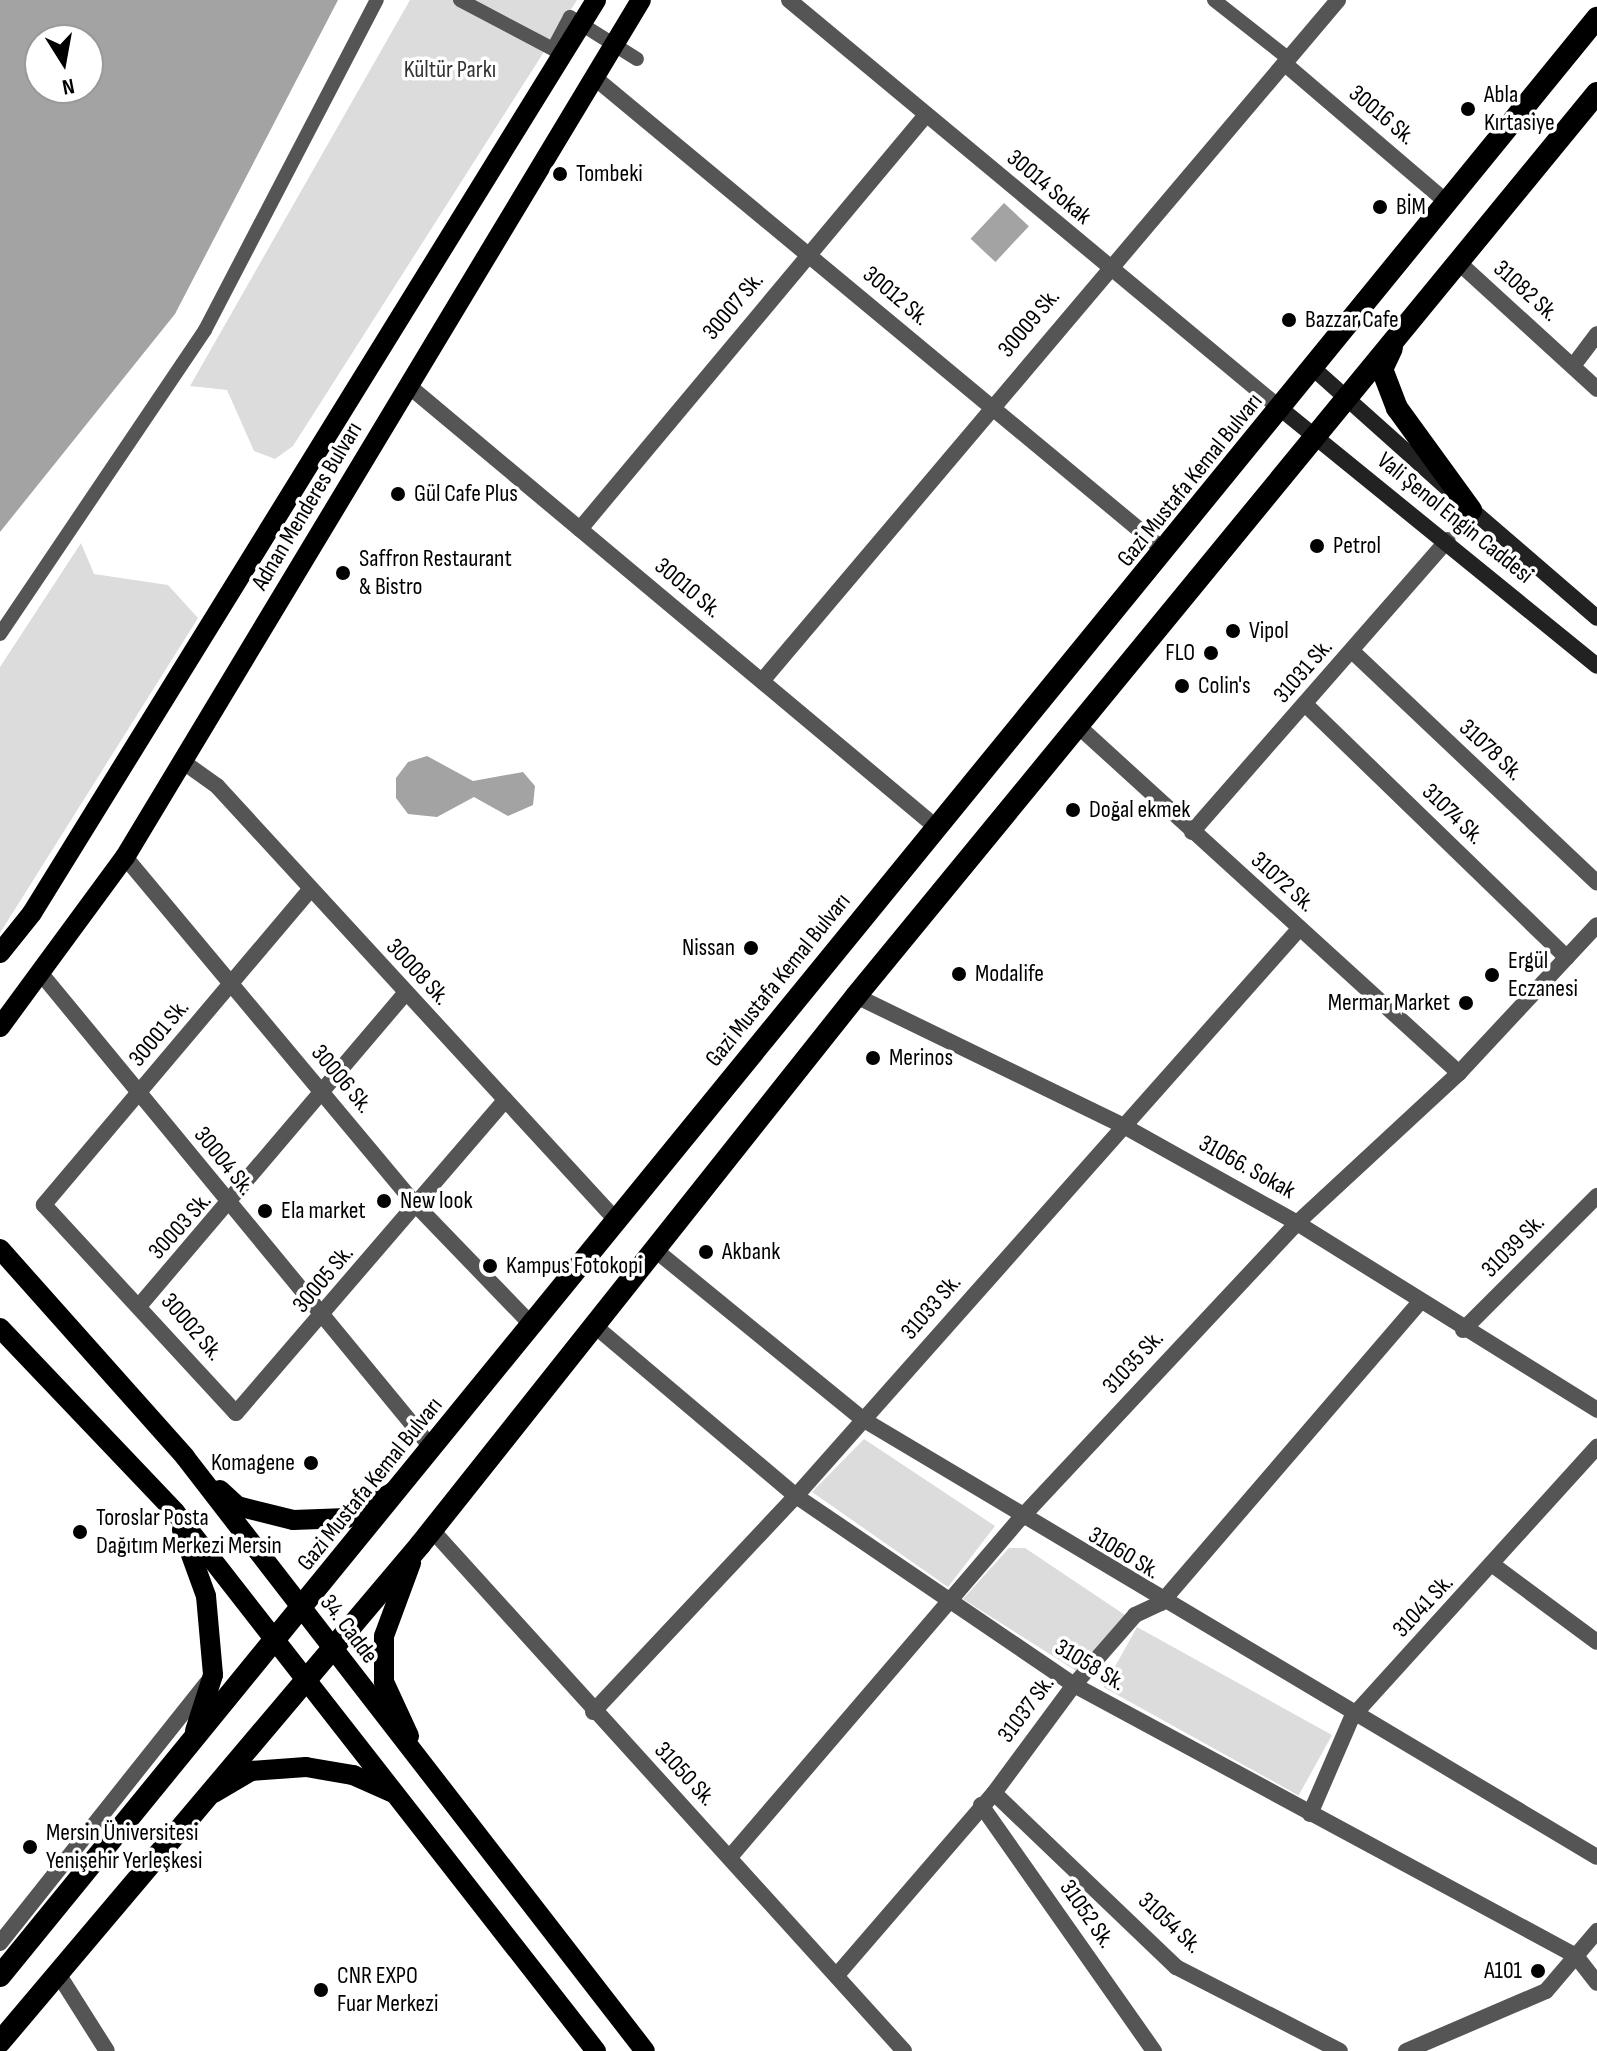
<!DOCTYPE html>
<meta charset="utf-8">
<style>
body{margin:0}
#map{position:relative;width:1597px;height:2051px;overflow:hidden;background:#fff;font-family:"Sofia Sans Condensed",sans-serif}
div>[style]{position:absolute}
[style*='--x']{left:calc(var(--x)*1px);top:calc(var(--y)*1px);width:calc(var(--w)*1px);rotate:calc(var(--a)*1deg)}
.green>*{inset:0;background:#dcdcdc;transform-origin:0 0}
.water>*{inset:0;background:#a3a3a3;transform-origin:0 0}
.pedestrian>*{height:14px;margin:-7px;padding:0 7px;transform-origin:7px;border-radius:7px;background:#555}
.minor>*{height:16px;margin:-8px;padding:0 8px;transform-origin:8px;border-radius:8px;background:#555}
.secondary>*{height:16px;margin:-8px;padding:0 8px;transform-origin:8px;border-radius:8px;background:#222}
.primary>*{height:20px;margin:-10px;padding:0 10px;transform-origin:10px;border-radius:10px;background:#000}
.trunk>*{height:22px;margin:-11px;padding:0 11px;transform-origin:11px;border-radius:11px;background:#000}
.dots>*{width:22px;height:22px;translate:-50% -50%;box-sizing:border-box;border:4px solid #fff;border-radius:50%}
span{translate:-50% -50%;white-space:nowrap;text-align:center;line-height:1.15;-webkit-text-stroke:7px #fff;paint-order:stroke}
.park-label{font-size:24px;color:#333}
.poi-label{font-size:24px;color:#000}
.left{translate:0 -50%;text-align:left}
.right{translate:-100% -50%;text-align:right}
.street-label{font-size:24px;color:#000}
.north{position:absolute;left:24px;top:24px;width:80px;height:80px;box-sizing:border-box;background:#fff;border:2px solid #999;border-radius:50%;rotate:169deg;font-size:22px;font-weight:700;line-height:32px;text-align:center;color:#000}
.north::after{content:'';display:block;margin:auto;width:28px;height:36px;background:#000;clip-path:polygon(50% 0,100% 100%,50% 72%,0 100%)}
</style>
<div id="map">
<div class="green">
<div style="clip-path:polygon(410px 0,577px 0,293px 446px,275px 459px,254px 451px,227px 390px,190px 386px)"></div>
<div style="clip-path:polygon(81px 543px,94px 574px,168px 585px,198px 618px,0 933px,0 667px)"></div>
<div style="clip-path:polygon(864px 1439px,995px 1526px,948px 1587px,812px 1492px)"></div>
<div style="clip-path:polygon(1009px 1548px,1025px 1548px,1125px 1615px,1078px 1672px,963px 1599px)"></div>
<div style="left:1137px;top:1627px;width:223px;height:69px;rotate:29deg"></div>
</div>
<div class="water">
<div style="clip-path:polygon(evenodd,0 0,338px 0,175px 314px,0 532px,0 0,40px 40px,88px 40px,88px 88px,40px 88px,40px 40px)"></div>
<div style="left:1004px;top:203px;width:34px;height:49px;rotate:43deg"></div>
<div style="clip-path:polygon(427px 756px,473px 781px,523px 772px,535px 786px,533px 805px,508px 816px,474px 797px,437px 817px,408px 814px,396px 798px,396px 778px,408px 762px)"></div>
</div>
<div class="pedestrian">
<div style="--x:460;--y:0;--w:105;--a:27.8"></div>
<div style="--x:553;--y:49;--w:36;--a:-62"></div>
<div style="--x:570;--y:17;--w:79;--a:32.1"></div>
<div style="--x:1214;--y:0;--w:95;--a:38.2"></div>
<div style="--x:0;--y:634;--w:367;--a:-56"></div>
<div style="--x:205;--y:330;--w:372;--a:-62.5"></div>
</div>
<div class="minor">
<div style="--x:789;--y:0;--w:640;--a:39.74"></div>
<div style="--x:1285;--y:64;--w:214;--a:40.5"></div>
<div style="--x:595;--y:78;--w:741;--a:39.69"></div>
<div style="--x:1457;--y:261;--w:190;--a:42.4"></div>
<div style="--x:1573;--y:366;--w:40;--a:-53"></div>
<div style="--x:410;--y:387;--w:686;--a:39.91"></div>
<div style="--x:580;--y:529;--w:540;--a:-50.11"></div>
<div style="--x:1352;--y:651;--w:337;--a:43.4"></div>
<div style="--x:762;--y:681;--w:892;--a:-49.77"></div>
<div style="--x:1306;--y:705;--w:363;--a:44.1"></div>
<div style="--x:1077;--y:725;--w:517;--a:42.33"></div>
<div style="--x:182;--y:761;--w:43;--a:35.5"></div>
<div style="--x:217;--y:786;--w:588;--a:47.41"></div>
<div style="--x:1192;--y:832;--w:388;--a:-48.8"></div>
<div style="--x:125;--y:857;--w:452;--a:50.1"></div>
<div style="--x:415;--y:1204;--w:167;--a:46"></div>
<div style="--x:309;--y:891;--w:411;--a:130.2"></div>
<div style="--x:44;--y:1205;--w:283;--a:47.3"></div>
<div style="--x:236;--y:1413;--w:413;--a:-49.3"></div>
<div style="--x:43;--y:976;--w:612;--a:50.51"></div>
<div style="--x:856;--y:996;--w:296;--a:25.9"></div>
<div style="--x:1122;--y:1125;--w:201;--a:29.2"></div>
<div style="--x:1297;--y:1223;--w:354;--a:31.9"></div>
<div style="--x:654;--y:1249;--w:271;--a:39.2"></div>
<div style="--x:864;--y:1420;--w:853;--a:30.8"></div>
<div style="--x:140;--y:1305;--w:410;--a:-49.6"></div>
<div style="--x:596;--y:1327;--w:262;--a:40.2"></div>
<div style="--x:796;--y:1496;--w:336;--a:34.2"></div>
<div style="--x:1074;--y:1685;--w:570;--a:28.36"></div>
<div style="--x:1576;--y:1956;--w:34;--a:52"></div>
<div style="--x:1463;--y:1330;--w:190;--a:-45"></div>
<div style="--x:432;--y:1530;--w:703;--a:47.82"></div>
<div style="--x:1493;--y:1565;--w:129;--a:36.5"></div>
<div style="--x:593;--y:1712;--w:296;--a:-46.8"></div>
<div style="--x:796;--y:1496;--w:758;--a:-48.42"></div>
<div style="--x:994;--y:1793;--w:252;--a:43.7"></div>
<div style="--x:1176;--y:1967;--w:184;--a:27.1"></div>
<div style="--x:981;--y:1805;--w:301;--a:54.9"></div>
<div style="--x:1310;--y:1814;--w:106;--a:-66.6"></div>
<div style="--x:1352;--y:1717;--w:365;--a:-47.8"></div>
<div style="--x:730;--y:1857;--w:445;--a:-49.4"></div>
<div style="--x:1020;--y:1519;--w:405;--a:-46.9"></div>
<div style="--x:1297;--y:1223;--w:221;--a:-42.8"></div>
<div style="--x:1459;--y:1073;--w:202;--a:-47"></div>
<div style="--x:0;--y:1943;--w:332;--a:-51.5"></div>
<div style="--x:57;--y:1972;--w:93;--a:57.7"></div>
<div style="--x:837;--y:1975;--w:240;--a:-49.2"></div>
<div style="--x:994;--y:1793;--w:134;--a:-53.5"></div>
<div style="--x:1074;--y:1685;--w:93;--a:-48.9"></div>
<div style="--x:1135;--y:1615;--w:29;--a:-25"></div>
<div style="--x:1161;--y:1603;--w:397;--a:-49.3"></div>
<div style="--x:1406;--y:2051;--w:152;--a:-23.2"></div>
<div style="--x:1546;--y:1991;--w:79;--a:-49.6"></div>
</div>
<div class="secondary">
<div style="--x:1314;--y:369;--w:180;--a:41.8"></div>
<div style="--x:1281;--y:409;--w:407;--a:39.1"></div>
<div style="--x:1465;--y:504;--w:174;--a:40.8"></div>
</div>
<div class="primary">
<div style="--x:0;--y:953;--w:51;--a:-51.3"></div>
<div style="--x:32;--y:913;--w:1073;--a:-58.29"></div>
<div style="--x:0;--y:1027;--w:211;--a:-53.7"></div>
<div style="--x:125;--y:857;--w:1000;--a:-58.95"></div>
<div style="--x:0;--y:1249;--w:278;--a:48.3"></div>
<div style="--x:185;--y:1457;--w:751;--a:52.25"></div>
<div style="--x:0;--y:1328;--w:254;--a:46.4"></div>
<div style="--x:175;--y:1512;--w:684;--a:52.01"></div>
<div style="--x:220;--y:1490;--w:23;--a:43"></div>
<div style="--x:237;--y:1506;--w:58;--a:14"></div>
<div style="--x:293;--y:1520;--w:54;--a:-2.1"></div>
<div style="--x:347;--y:1518;--w:53;--a:-29.5"></div>
<div style="--x:182;--y:1530;--w:70;--a:70"></div>
<div style="--x:206;--y:1596;--w:79;--a:84.9"></div>
<div style="--x:213;--y:1675;--w:59;--a:107.8"></div>
<div style="--x:409;--y:1736;--w:60;--a:-114.8"></div>
<div style="--x:384;--y:1682;--w:46;--a:-90"></div>
<div style="--x:384;--y:1636;--w:78;--a:-69.7"></div>
<div style="--x:214;--y:1793;--w:43;--a:-30.7"></div>
<div style="--x:251;--y:1771;--w:55;--a:-4.2"></div>
<div style="--x:306;--y:1767;--w:48;--a:9.7"></div>
<div style="--x:353;--y:1775;--w:42;--a:24.1"></div>
</div>
<div class="trunk">
<div style="--x:1392;--y:348;--w:23;--a:115"></div>
<div style="--x:1382;--y:369;--w:42;--a:69"></div>
<div style="--x:1397;--y:408;--w:126;--a:54"></div>
<div style="--x:0;--y:1976;--w:2527;--a:-50.8"></div>
<div style="--x:0;--y:2042;--w:651;--a:-49.8"></div>
<div style="--x:420;--y:1545;--w:701;--a:-51.54"></div>
<div style="--x:856;--y:996;--w:1168;--a:-50.63"></div>
</div>
<div class="dots">
<div style="left:1468px;top:109px;background:#000"></div>
<div style="left:560px;top:174px;background:#000"></div>
<div style="left:1380px;top:207px;background:#000"></div>
<div style="left:1289px;top:320px;background:#000"></div>
<div style="left:398px;top:494px;background:#000"></div>
<div style="left:1317px;top:546px;background:#000"></div>
<div style="left:343px;top:573px;background:#000"></div>
<div style="left:1233px;top:631px;background:#000"></div>
<div style="left:1211px;top:653px;background:#000"></div>
<div style="left:1182px;top:686px;background:#000"></div>
<div style="left:1073px;top:810px;background:#000"></div>
<div style="left:751px;top:948px;background:#000"></div>
<div style="left:959px;top:974px;background:#000"></div>
<div style="left:1492px;top:975px;background:#000"></div>
<div style="left:1466px;top:1003px;background:#000"></div>
<div style="left:873px;top:1058px;background:#000"></div>
<div style="left:384px;top:1201px;background:#000"></div>
<div style="left:265px;top:1211px;background:#000"></div>
<div style="left:706px;top:1252px;background:#000"></div>
<div style="left:490px;top:1266px;background:#000"></div>
<div style="left:311px;top:1463px;background:#000"></div>
<div style="left:80px;top:1532px;background:#000"></div>
<div style="left:30px;top:1847px;background:#000"></div>
<div style="left:1538px;top:1971px;background:#000"></div>
<div style="left:321px;top:1990px;background:#000"></div>
</div>
<div class="park-label">
<span style="left:450px;top:70px">Kültür Parkı</span>
</div>
<div class="poi-label">
<span class="left" style="left:1484px;top:109px">Abla<br>Kırtasiye</span>
<span class="left" style="left:576px;top:174px">Tombeki</span>
<span class="left" style="left:1396px;top:207px">BİM</span>
<span class="left" style="left:1305px;top:320px">Bazzar Cafe</span>
<span class="left" style="left:414px;top:494px">Gül Cafe Plus</span>
<span class="left" style="left:1333px;top:546px">Petrol</span>
<span class="left" style="left:359px;top:573px">Saffron Restaurant<br>&amp; Bistro</span>
<span class="left" style="left:1249px;top:631px">Vipol</span>
<span class="right" style="left:1195px;top:653px">FLO</span>
<span class="left" style="left:1198px;top:686px">Colin's</span>
<span class="left" style="left:1089px;top:810px">Doğal ekmek</span>
<span class="right" style="left:735px;top:948px">Nissan</span>
<span class="left" style="left:1508px;top:975px">Ergül<br>Eczanesi</span>
<span class="left" style="left:975px;top:974px">Modalife</span>
<span class="right" style="left:1450px;top:1003px">Mermar Market</span>
<span class="left" style="left:889px;top:1058px">Merinos</span>
<span class="left" style="left:400px;top:1201px">New look</span>
<span class="left" style="left:281px;top:1211px">Ela market</span>
<span class="left" style="left:722px;top:1252px">Akbank</span>
<span class="left" style="left:506px;top:1266px">Kampus Fotokopi</span>
<span class="right" style="left:295px;top:1463px">Komagene</span>
<span class="left" style="left:96px;top:1532px">Toroslar Posta<br>Dağıtım Merkezi Mersin</span>
<span class="left" style="left:46px;top:1847px">Mersin Üniversitesi<br>Yenişehir Yerleşkesi</span>
<span class="right" style="left:1522px;top:1971px">A101</span>
<span class="left" style="left:337px;top:1990px">CNR EXPO<br>Fuar Merkezi</span>
</div>
<div class="street-label">
<span style="left:1382px;top:115px;rotate:40deg">30016 Sk.</span>
<span style="left:1049px;top:187px;rotate:40deg">30014 Sokak</span>
<span style="left:1526px;top:291px;rotate:42deg">31082 Sk.</span>
<span style="left:896px;top:296px;rotate:40deg">30012 Sk.</span>
<span style="left:733px;top:306px;rotate:-50deg">30007 Sk.</span>
<span style="left:1029px;top:323px;rotate:-50deg">30009 Sk.</span>
<span style="left:1190px;top:480px;rotate:-51deg">Gazi Mustafa Kemal Bulvarı</span>
<span style="left:307px;top:506px;rotate:-59deg">Adnan Menderes Bulvarı</span>
<span style="left:1455px;top:518px;rotate:39deg">Vali Şenol Engin Caddesi</span>
<span style="left:688px;top:588px;rotate:40deg">30010 Sk.</span>
<span style="left:1303px;top:671px;rotate:-49deg">31031 Sk.</span>
<span style="left:1491px;top:750px;rotate:43deg">31078 Sk.</span>
<span style="left:1453px;top:814px;rotate:44deg">31074 Sk.</span>
<span style="left:1283px;top:882px;rotate:42deg">31072 Sk.</span>
<span style="left:418px;top:972px;rotate:47deg">30008 Sk.</span>
<span style="left:778px;top:980px;rotate:-51deg">Gazi Mustafa Kemal Bulvarı</span>
<span style="left:159px;top:1033px;rotate:-50deg">30001 Sk.</span>
<span style="left:342px;top:1079px;rotate:50deg">30006 Sk.</span>
<span style="left:224px;top:1161px;rotate:51deg">30004 Sk.</span>
<span style="left:1247px;top:1167px;rotate:29deg">31066. Sokak</span>
<span style="left:180px;top:1226px;rotate:-48deg">30003 Sk.</span>
<span style="left:1513px;top:1246px;rotate:-45deg">31039 Sk.</span>
<span style="left:323px;top:1279px;rotate:-50deg">30005 Sk.</span>
<span style="left:931px;top:1307px;rotate:-49deg">31033 Sk.</span>
<span style="left:192px;top:1327px;rotate:49deg">30002 Sk.</span>
<span style="left:1133px;top:1362px;rotate:-47deg">31035 Sk.</span>
<span style="left:370px;top:1484px;rotate:-51deg">Gazi Mustafa Kemal Bulvarı</span>
<span style="left:1124px;top:1553px;rotate:31deg">31060 Sk.</span>
<span style="left:1423px;top:1606px;rotate:-47deg">31041 Sk.</span>
<span style="left:349px;top:1629px;rotate:53deg">34. Cadde</span>
<span style="left:1090px;top:1665px;rotate:31deg">31058 Sk.</span>
<span style="left:1026px;top:1709px;rotate:-53deg">31037 Sk.</span>
<span style="left:685px;top:1774px;rotate:47deg">31050 Sk.</span>
<span style="left:1087px;top:1914px;rotate:55deg">31052 Sk.</span>
<span style="left:1170px;top:1923px;rotate:43deg">31054 Sk.</span>
</div>
<div class="north">N</div>
</div>
